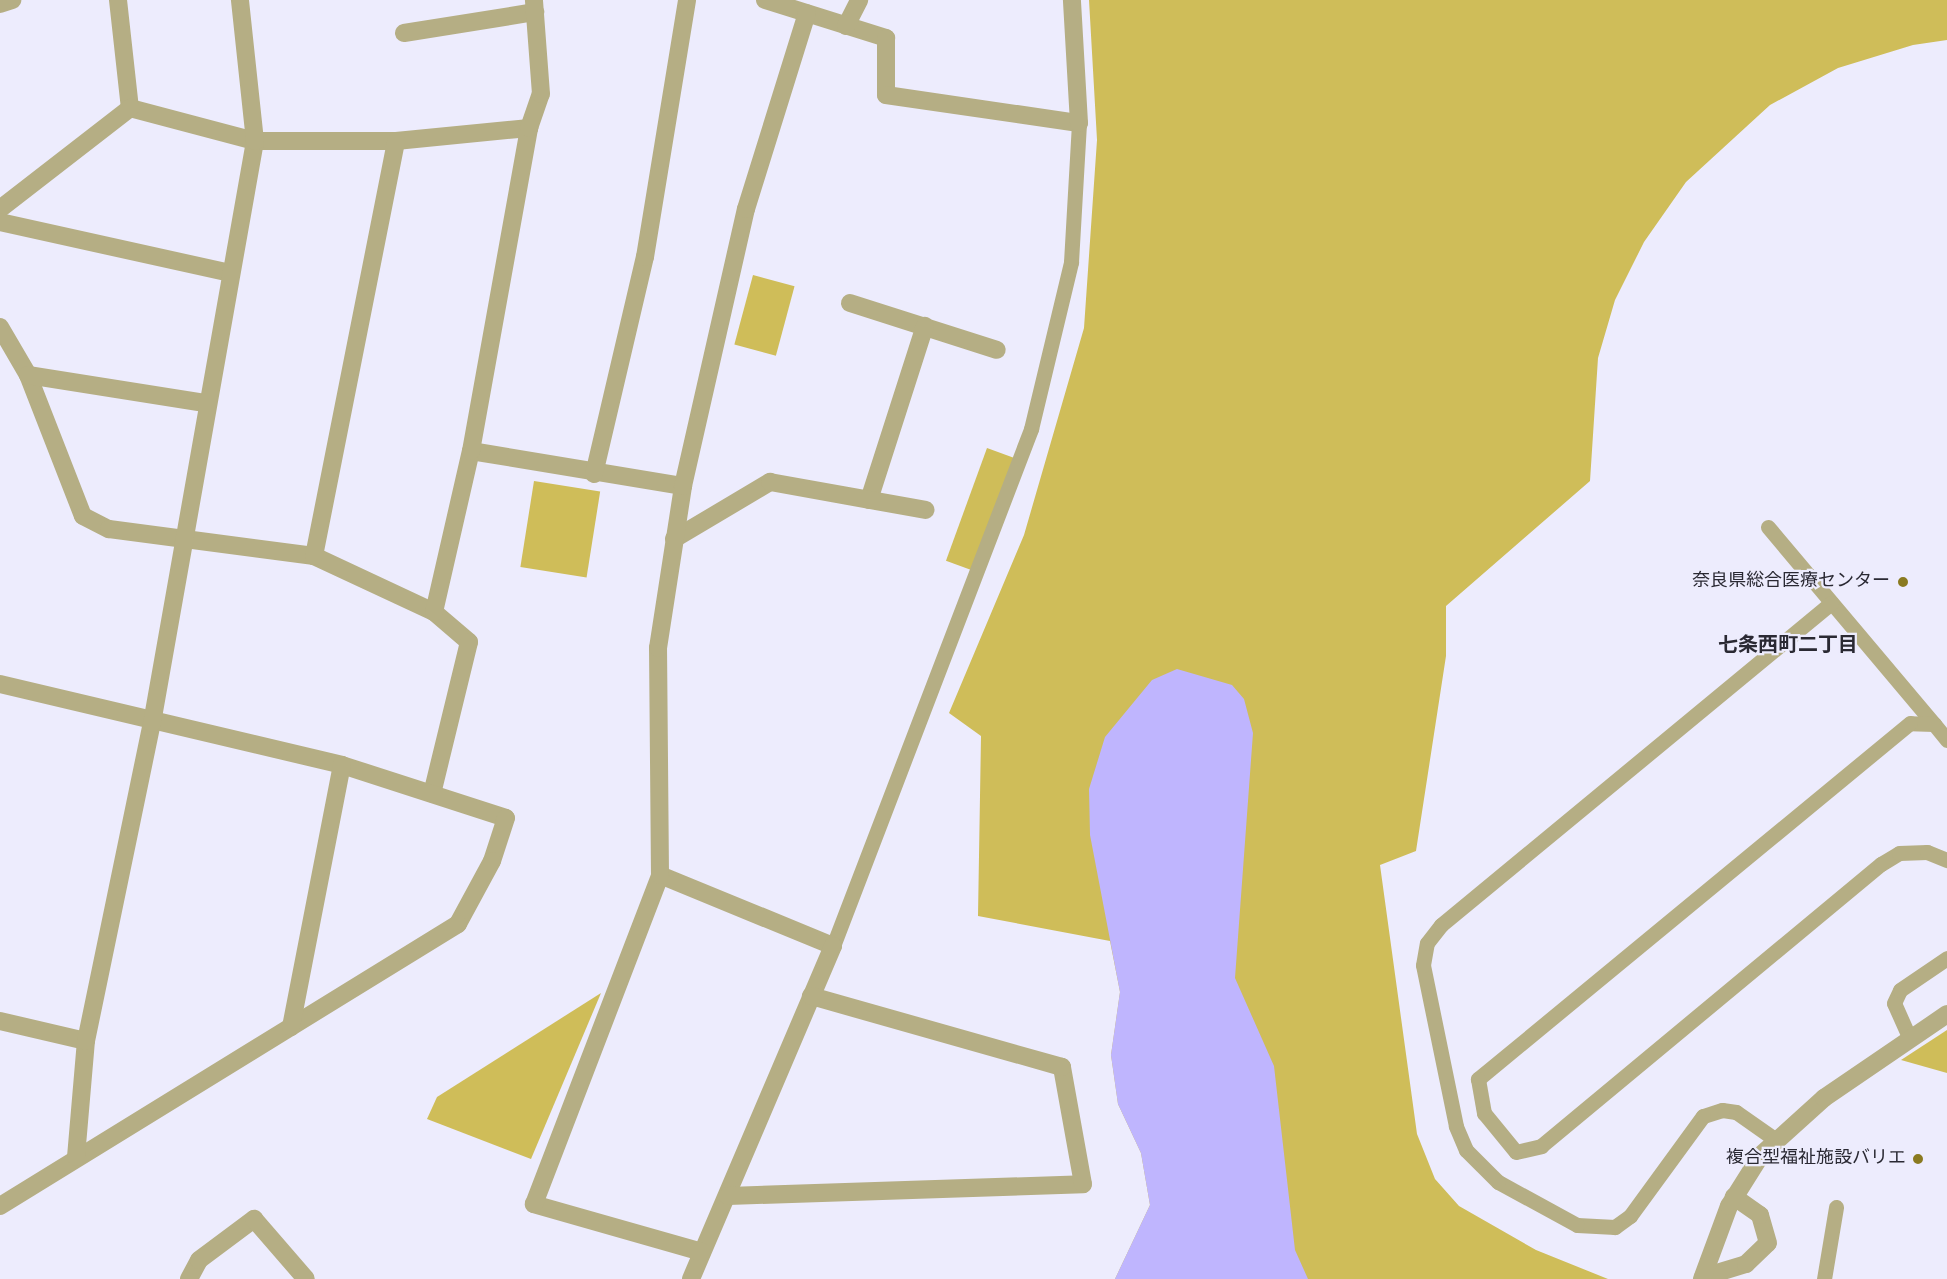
<!DOCTYPE html>
<meta charset="utf-8">
<style>
body{margin:0}
#map{position:relative;width:1947px;height:1279px;overflow:hidden;background:#edecfd;font-family:Overpass,"Noto Sans JP",sans-serif}
div>[style]{position:absolute}
[style*='--x']{left:calc(var(--x)*1px);top:calc(var(--y)*1px);width:calc(var(--w)*1px);rotate:calc(var(--a)*1deg)}
.green>*{inset:0;background:#cfbd59;transform-origin:0 0}
.water>*{inset:0;background:#bfb5fe}
.service>*{height:15px;margin:-7.5px;padding:0 7.5px;transform-origin:7.5px;border-radius:7.5px;background:#b5ae84}
.minor>*{height:18px;margin:-9px;padding:0 9px;transform-origin:9px;border-radius:9px;background:#b5ae84}
.tertiary>*{height:18px;margin:-9px;padding:0 9px;transform-origin:9px;border-radius:9px;background:#b5ae84}
.dots>*{width:16px;height:16px;translate:-50% -50%;box-sizing:border-box;border:3px solid #edecfd;border-radius:50%}
span{translate:-50% -50%;white-space:nowrap;text-align:center;line-height:1.15;-webkit-text-stroke:4.5px #edecfd;paint-order:stroke}
.poi-label{font-size:18px;color:#2a2933}
.right{translate:-100% -50%;text-align:right}
.neighbourhood-label{font-size:20px;color:#2a2933;font-weight:700}
</style>
<div id="map">
<div class="green">
<div style="clip-path:polygon(1089px 0,1947px 0,1947px 40px,1913px 45px,1838px 68px,1770px 105px,1686px 182px,1644px 242px,1615px 300px,1598px 358px,1590px 481px,1446px 606px,1446px 656px,1416px 851px,1380px 865px,1417px 1134px,1435px 1179px,1459px 1206px,1536px 1250px,1608px 1279px,1115px 1279px,1150px 1205px,1141px 1153px,1118px 1104px,1111px 1055px,1120px 992px,1110px 941px,978px 916px,981px 736px,949px 713px,1024px 535px,1084px 328px,1097px 140px)"></div>
<div style="left:753px;top:275px;width:43px;height:72px;rotate:15deg"></div>
<div style="left:987px;top:448px;width:32px;height:120px;rotate:20deg"></div>
<div style="left:534px;top:481px;width:67px;height:87px;rotate:9deg"></div>
<div style="clip-path:polygon(601px 993px,531px 1159px,427px 1119px,437px 1097px)"></div>
<div style="clip-path:polygon(1947px 1030px,1947px 1073px,1901px 1060px)"></div>
</div>
<div class="water">
<div style="clip-path:polygon(1177px 669px,1232px 685px,1244px 699px,1253px 733px,1235px 978px,1274px 1066px,1295px 1250px,1308px 1279px,1115px 1279px,1150px 1205px,1141px 1153px,1118px 1104px,1111px 1055px,1120px 992px,1090px 835px,1089px 789px,1105px 737px,1152px 680px)"></div>
</div>
<div class="service">
<div style="--x:1768;--y:527;--w:258;--a:49.9"></div>
<div style="--x:1947;--y:740;--w:21;--a:-129"></div>
<div style="--x:1934;--y:724;--w:24;--a:-178"></div>
<div style="--x:1910;--y:723;--w:560;--a:140.51"></div>
<div style="--x:1478;--y:1079;--w:35;--a:80"></div>
<div style="--x:1484;--y:1113;--w:50;--a:50.6"></div>
<div style="--x:1516;--y:1152;--w:26;--a:-13"></div>
<div style="--x:1541;--y:1146;--w:442;--a:-39.7"></div>
<div style="--x:1881;--y:864;--w:21;--a:-31"></div>
<div style="--x:1899;--y:853;--w:28;--a:-2"></div>
<div style="--x:1927;--y:852;--w:22;--a:22"></div>
<div style="--x:833;--y:946;--w:554;--a:-69.04"></div>
<div style="--x:1031;--y:429;--w:172;--a:-76.5"></div>
<div style="--x:1071;--y:262;--w:139;--a:-86.7"></div>
<div style="--x:1910;--y:1039;--w:39;--a:-114"></div>
<div style="--x:1894;--y:1003;--w:14;--a:-65"></div>
<div style="--x:1900;--y:990;--w:57;--a:-34.2"></div>
<div style="--x:1776;--y:1140;--w:49;--a:-145"></div>
<div style="--x:1736;--y:1112;--w:14;--a:-172"></div>
<div style="--x:1722;--y:1110;--w:20;--a:162"></div>
<div style="--x:1703;--y:1116;--w:124;--a:126.1"></div>
<div style="--x:1630;--y:1216;--w:19;--a:144"></div>
<div style="--x:1615;--y:1227;--w:38;--a:-177"></div>
<div style="--x:1577;--y:1225;--w:90;--a:-151.4"></div>
<div style="--x:1498;--y:1182;--w:45;--a:-135"></div>
<div style="--x:1466;--y:1150;--w:26;--a:-113"></div>
<div style="--x:1456;--y:1126;--w:164;--a:-101.6"></div>
<div style="--x:1423;--y:965;--w:22;--a:-80"></div>
<div style="--x:1427;--y:943;--w:23;--a:-52"></div>
<div style="--x:1441;--y:925;--w:506;--a:-39.54"></div>
<div style="--x:1824;--y:1279;--w:73;--a:-80.5"></div>
</div>
<div class="minor">
<div style="--x:118;--y:0;--w:109;--a:83.7"></div>
<div style="--x:765;--y:0;--w:127;--a:17.4"></div>
<div style="--x:886;--y:38;--w:57;--a:90"></div>
<div style="--x:886;--y:95;--w:195;--a:8.3"></div>
<div style="--x:1079;--y:123;--w:123;--a:-93.3"></div>
<div style="--x:0;--y:4;--w:13;--a:-18"></div>
<div style="--x:846;--y:26;--w:29;--a:-63"></div>
<div style="--x:404;--y:33;--w:133;--a:-9.1"></div>
<div style="--x:130;--y:108;--w:129;--a:14.8"></div>
<div style="--x:255;--y:141;--w:141;--a:0"></div>
<div style="--x:396;--y:141;--w:134;--a:-5.6"></div>
<div style="--x:0;--y:209;--w:165;--a:-37.8"></div>
<div style="--x:0;--y:222;--w:236;--a:12.5"></div>
<div style="--x:850;--y:303;--w:154;--a:17.7"></div>
<div style="--x:0;--y:327;--w:56;--a:59.7"></div>
<div style="--x:28;--y:375;--w:151;--a:68.7"></div>
<div style="--x:83;--y:516;--w:29;--a:27"></div>
<div style="--x:109;--y:529;--w:207;--a:7.5"></div>
<div style="--x:314;--y:556;--w:132;--a:25"></div>
<div style="--x:434;--y:612;--w:46;--a:40.6"></div>
<div style="--x:469;--y:642;--w:156;--a:103.7"></div>
<div style="--x:28;--y:375;--w:179;--a:9"></div>
<div style="--x:471;--y:451;--w:215;--a:9.4"></div>
<div style="--x:594;--y:474;--w:223;--a:-76.8"></div>
<div style="--x:645;--y:257;--w:260;--a:-80.7"></div>
<div style="--x:869;--y:500;--w:183;--a:-72.2"></div>
<div style="--x:674;--y:539;--w:112;--a:-30.7"></div>
<div style="--x:770;--y:482;--w:158;--a:10.2"></div>
<div style="--x:314;--y:556;--w:423;--a:-78.8"></div>
<div style="--x:434;--y:612;--w:165;--a:-77.1"></div>
<div style="--x:471;--y:451;--w:328;--a:-79.8"></div>
<div style="--x:529;--y:128;--w:36;--a:-71"></div>
<div style="--x:541;--y:94;--w:94;--a:-94.3"></div>
<div style="--x:0;--y:684;--w:351;--a:13.3"></div>
<div style="--x:342;--y:765;--w:172;--a:17.9"></div>
<div style="--x:506;--y:818;--w:45;--a:108"></div>
<div style="--x:492;--y:861;--w:72;--a:118.4"></div>
<div style="--x:458;--y:924;--w:538;--a:148.38"></div>
<div style="--x:660;--y:875;--w:187;--a:22.3"></div>
<div style="--x:833;--y:946;--w:362;--a:113.1"></div>
<div style="--x:0;--y:1021;--w:88;--a:13.1"></div>
<div style="--x:291;--y:1027;--w:267;--a:-79"></div>
<div style="--x:76;--y:1157;--w:116;--a:-85.1"></div>
<div style="--x:86;--y:1041;--w:325;--a:-78.3"></div>
<div style="--x:152;--y:723;--w:591;--a:-79.96"></div>
<div style="--x:255;--y:141;--w:142;--a:-96.1"></div>
<div style="--x:728;--y:1196;--w:355;--a:-1.9"></div>
<div style="--x:1083;--y:1184;--w:119;--a:-100.2"></div>
<div style="--x:1062;--y:1067;--w:261;--a:-164.2"></div>
<div style="--x:702;--y:1252;--w:175;--a:-164.1"></div>
<div style="--x:534;--y:1204;--w:352;--a:-69"></div>
<div style="--x:660;--y:875;--w:227;--a:-90.5"></div>
<div style="--x:658;--y:648;--w:164;--a:-81.2"></div>
<div style="--x:683;--y:486;--w:284;--a:-77.2"></div>
<div style="--x:746;--y:209;--w:205;--a:-72.7"></div>
<div style="--x:1703;--y:1277;--w:45;--a:-16.8"></div>
<div style="--x:1746;--y:1264;--w:30;--a:-44"></div>
<div style="--x:1768;--y:1243;--w:29;--a:-106"></div>
<div style="--x:1760;--y:1215;--w:32;--a:-145"></div>
<div style="--x:189;--y:1279;--w:21;--a:-62"></div>
<div style="--x:199;--y:1260;--w:69;--a:-36.7"></div>
<div style="--x:254;--y:1219;--w:79;--a:49.1"></div>
</div>
<div class="tertiary">
<div style="--x:1702;--y:1279;--w:78;--a:-69.7"></div>
<div style="--x:1729;--y:1206;--w:60;--a:-57.9"></div>
<div style="--x:1761;--y:1155;--w:85;--a:-42.1"></div>
<div style="--x:1824;--y:1098;--w:149;--a:-34.3"></div>
</div>
<div class="dots">
<div style="left:1903px;top:582px;background:#8a7a20"></div>
<div style="left:1918px;top:1159px;background:#8a7a20"></div>
</div>
<div class="poi-label">
<span class="right" style="left:1890px;top:582px">奈良県総合医療センター</span>
<span class="right" style="left:1906px;top:1159px">複合型福祉施設バリエ</span>
</div>
<div class="neighbourhood-label">
<span style="left:1788px;top:646px">七条西町二丁目</span>
</div>
</div>
